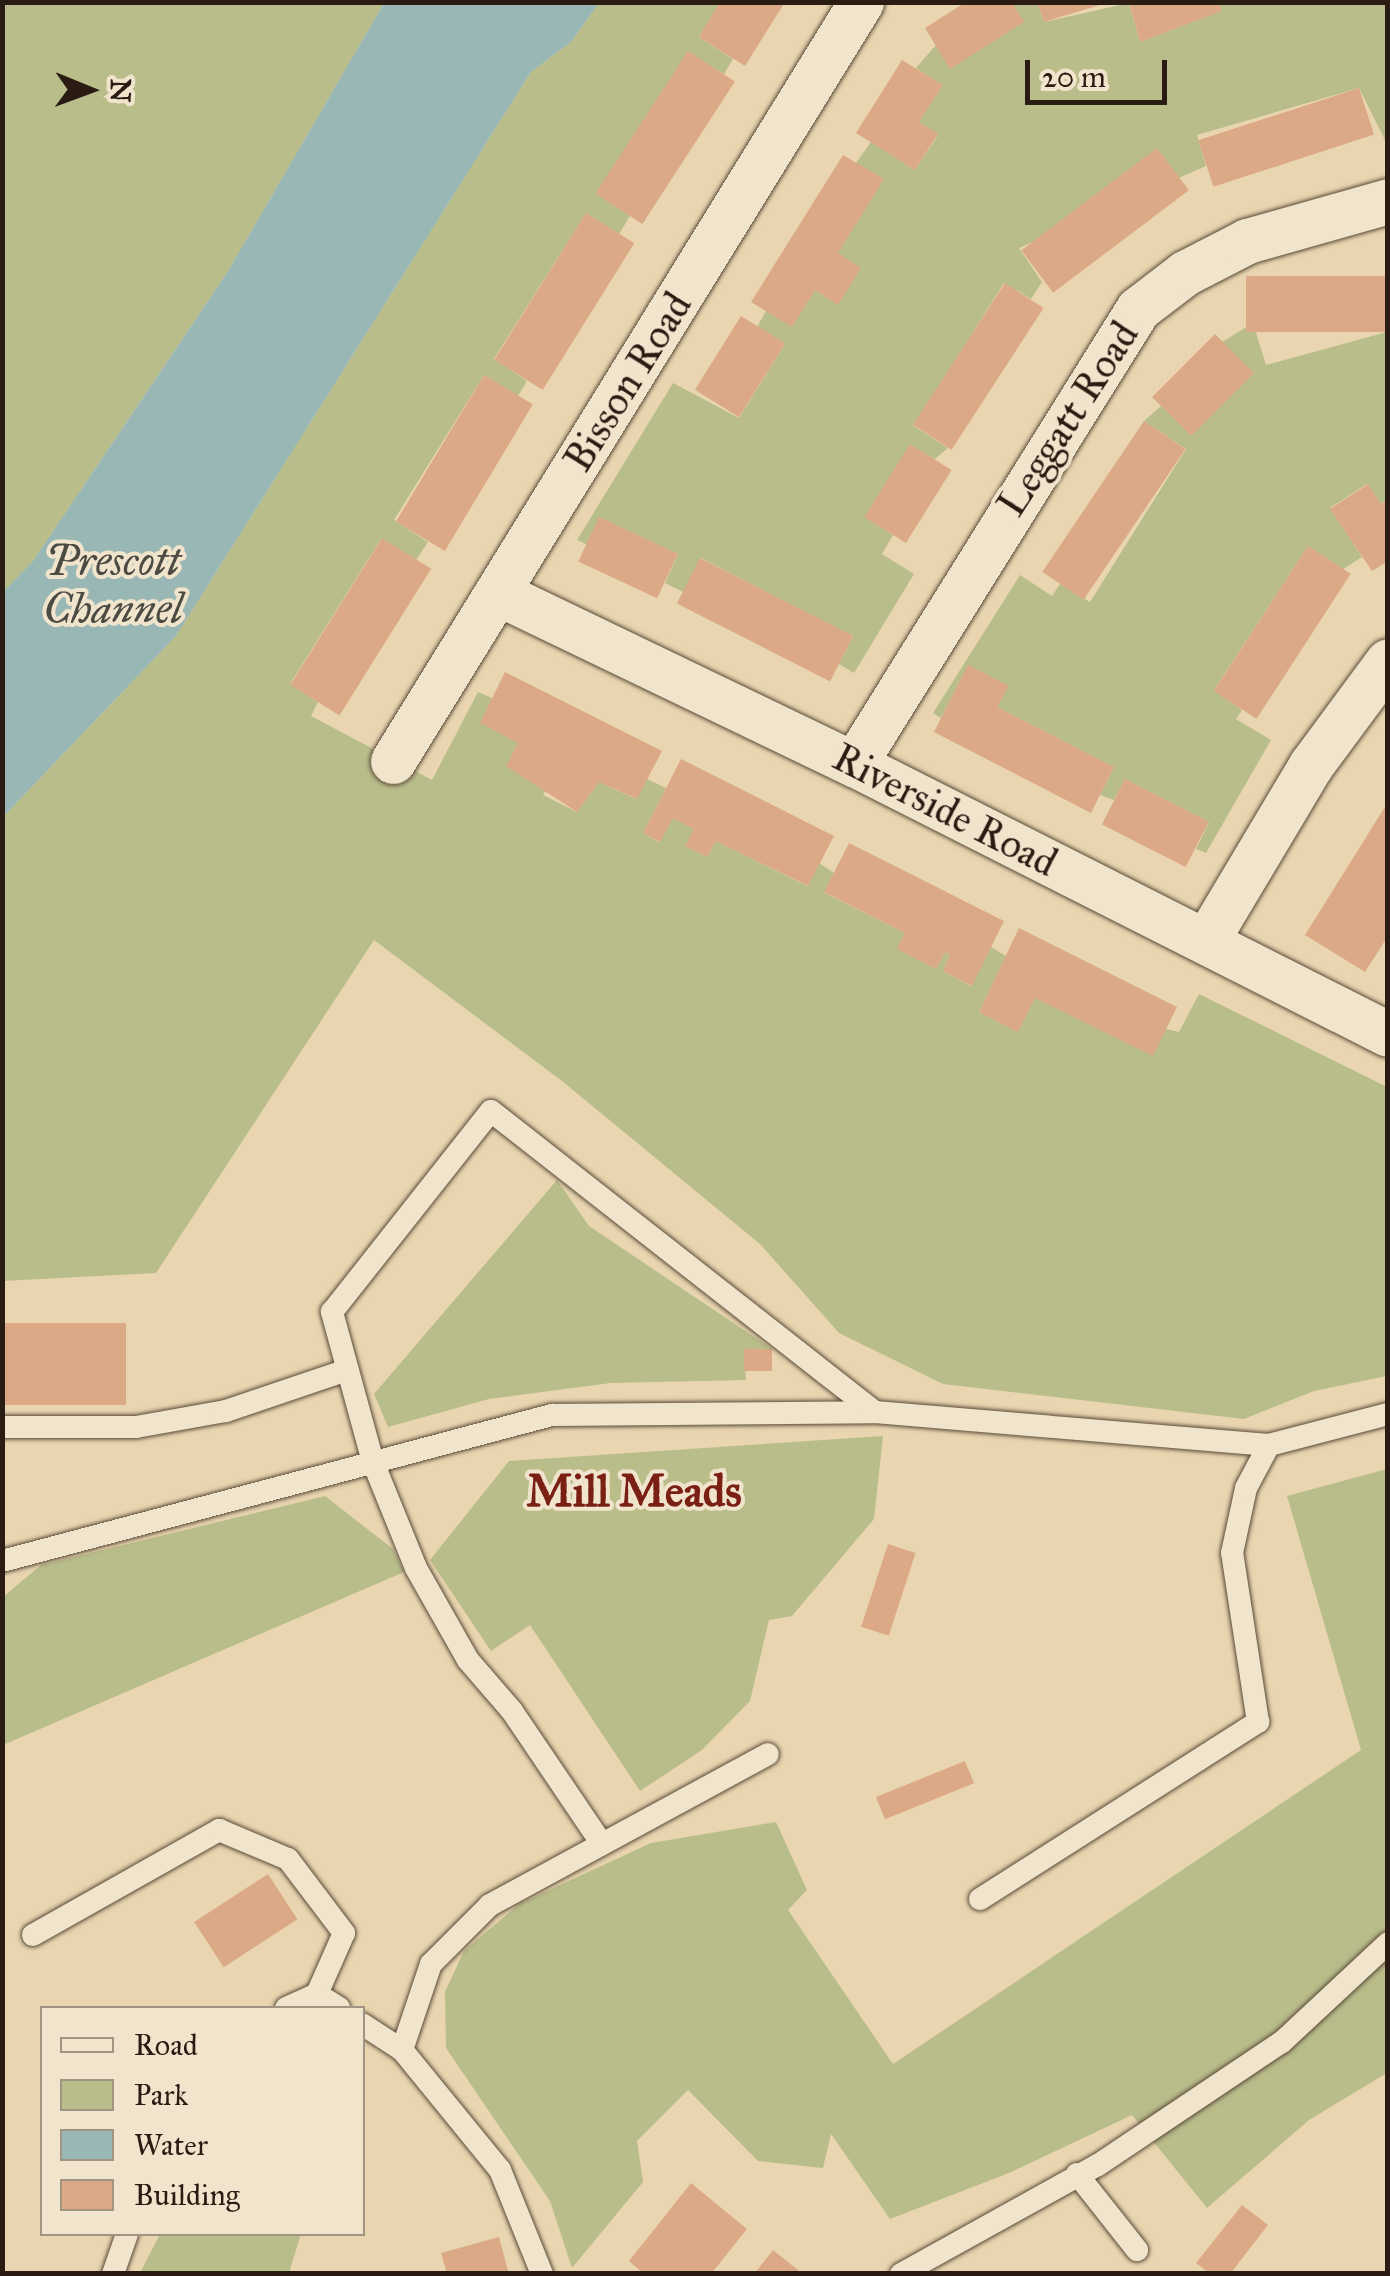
<!DOCTYPE html>
<style>
body{margin:0}
#map{position:relative;width:1390px;height:2276px;overflow:hidden;background:#e9d6b0;font-family:"IM FELL Great Primer",serif}
div>[style]{position:absolute}
[style*='--x']{left:calc(var(--x)*1px);top:calc(var(--y)*1px);width:calc(var(--w)*1px);rotate:calc(var(--a)*1deg)}
.green>*{inset:0;background:#b9bd8a}
.water>*{inset:0;background:#99b7b4}
.building>*{inset:0;background:#dca987;transform-origin:0 0}
.roads{filter:drop-shadow(0 0 2px #5a4a3a) drop-shadow(0 0 2px #5a4a3a)}
.lane>*{height:22px;margin:-11px;padding:0 11px;transform-origin:11px;border-radius:11px;background:#f1e4cc}
.street>*{height:45px;margin:-22.5px;padding:0 22.5px;transform-origin:22.5px;border-radius:22.5px;background:#f1e4cc}
span{translate:-50% -50%;white-space:nowrap;text-align:center;line-height:1.15;-webkit-text-stroke:8px #f1e4cc;paint-order:stroke}
.street-label{font-size:40px;color:#2a1b13}
.water-label{font-size:42px;color:#4b4a43;font-style:italic}
.quarter-label{font-size:45px;color:#7a1f14;font-weight:700}
.frame{position:absolute;inset:0;border:5px solid #2a1b13;pointer-events:none}
.legend{position:absolute;left:40px;top:2006px;width:325px;height:230px;box-sizing:border-box;background:#f1e4cc;border:2px solid #a19482;margin:0;padding:12px 18px;list-style:none;font-size:30px;color:#2a1b13}
.legend li{display:flex;align-items:center;gap:20px;height:50px}
.legend b{width:50px;border:2px solid #a19482}
.north{position:absolute;left:40px;top:40px;width:100px;height:100px;-webkit-text-stroke:8px #f1e4cc;paint-order:stroke;rotate:91deg;font-size:28px;font-weight:700;line-height:40px;text-align:center;color:#2a1b13}
.north::after{content:'';display:block;margin:auto;width:35px;height:45px;background:#2a1b13;clip-path:polygon(50% 0,100% 100%,50% 72%,0 100%)}
.scale{position:absolute;left:1025px;top:60px;width:142px;height:45px;box-sizing:border-box;border:5px solid #2a1b13;border-top:0;padding-left:12px;font-size:30px;line-height:35px;white-space:nowrap;color:#2a1b13;-webkit-text-stroke:8px #f1e4cc;paint-order:stroke}
</style>
<div id="map">
<div class="green">
<div style="clip-path:polygon(3px 3px,384px 3px,228px 271px,33px 561px,3px 592px)"></div>
<div style="clip-path:polygon(599px 3px,720px 3px,699px 37px,733px 59px,724px 74px,688px 52px,597px 194px,630px 216px,619px 234px,586px 213px,494px 359px,527px 381px,518px 396px,484px 375px,394px 520px,428px 542px,416px 560px,381px 539px,290px 684px,318px 702px,311px 716px,432px 780px,478px 692px,492px 698px,518px 743px,507px 766px,547px 787px,543px 795px,577px 812px,599px 782px,636px 799px,647px 779px,666px 788px,643px 833px,659px 842px,673px 818px,694px 829px,686px 846px,707px 857px,716px 841px,807px 886px,819px 863px,834px 873px,825px 893px,905px 933px,898px 949px,936px 969px,945px 952px,950px 955px,943px 971px,971px 986px,991px 947px,1006px 956px,979px 1012px,1017px 1031px,1035px 998px,1179px 1032px,1199px 994px,1387px 1087px,1387px 1376px,1314px 1391px,1244px 1419px,943px 1384px,839px 1333px,760px 1244px,562px 1081px,374px 940px,156px 1273px,3px 1281px,3px 817px,176px 636px,531px 72px,571px 42px)"></div>
<div style="clip-path:polygon(1012px 3px,1037px 3px,1044px 22px,1129px 3px,1140px 42px,1221px 11px,1219px 3px,1387px 3px,1387px 144px,1359px 88px,1197px 135px,1206px 166px,1019px 248px,1042px 282px,1031px 299px,1004px 283px,914px 426px,948px 448px,865px 517px,893px 535px,882px 554px,914px 574px,854px 673px,839px 664px,853px 637px,701px 558px,683px 592px,665px 583px,678px 554px,600px 518px,588px 545px,577px 540px,673px 383px,739px 418px,785px 344px,757px 327px,766px 311px,815px 290px,838px 304px,838px 253px,856px 163px,871px 142px,915px 170px,938px 135px,919px 122px,942px 85px,916px 68px,936px 45px,1023px 22px)"></div>
<div style="clip-path:polygon(1253px 323px,1266px 365px,1387px 332px,1387px 499px,1381px 504px,1367px 484px,1330px 508px,1362px 557px,1343px 569px,1308px 546px,1214px 690px,1242px 710px,1236px 719px,1271px 740px,1206px 853px,1196px 849px,1209px 822px,1125px 779px,1114px 800px,1100px 795px,1114px 767px,997px 707px,1008px 686px,968px 666px,941px 718px,933px 713px,1020px 575px,1052px 596px,1060px 584px,1090px 602px,1186px 449px,1144px 421px,1161px 406px,1191px 435px,1222px 342px)"></div>
<div style="clip-path:polygon(557px 1180px,589px 1226px,772px 1349px,744px 1350px,746px 1380px,611px 1383px,489px 1399px,388px 1427px,374px 1394px)"></div>
<div style="clip-path:polygon(883px 1436px,874px 1519px,792px 1616px,769px 1620px,750px 1701px,702px 1750px,640px 1791px,530px 1625px,491px 1651px,430px 1560px,509px 1461px)"></div>
<div style="clip-path:polygon(1387px 1469px,1387px 2073px,1309px 2120px,1207px 2208px,1132px 2115px,1009px 2173px,890px 2219px,831px 2134px,823px 2168px,758px 2161px,688px 2090px,637px 2141px,643px 2182px,572px 2268px,550px 2201px,446px 2048px,445px 1992px,464px 1951px,519px 1904px,651px 1843px,776px 1822px,807px 1890px,788px 1910px,893px 2064px,1361px 1750px,1287px 1496px)"></div>
<div style="clip-path:polygon(325px 1496px,393px 1549px,404px 1572px,3px 1745px,3px 1597px,41px 1565px)"></div>
<div style="clip-path:polygon(160px 2234px,301px 2234px,289px 2273px,140px 2273px)"></div>
</div>
<div class="water">
<div style="clip-path:polygon(384px 3px,599px 3px,571px 42px,531px 72px,176px 636px,3px 817px,3px 592px,33px 561px,228px 271px)"></div>
</div>
<div class="building">
<div style="clip-path:polygon(720px 2px,785px 2px,745px 66px,699px 37px)"></div>
<div style="clip-path:polygon(966px 2px,1012px 2px,1024px 22px,950px 69px,925px 28px)"></div>
<div style="clip-path:polygon(1037px 2px,1103px 2px,1103px 4px,1044px 22px)"></div>
<div style="clip-path:polygon(1129px 2px,1219px 2px,1222px 11px,1140px 42px)"></div>
<div style="left:688px;top:51px;width:56px;height:170px;rotate:33deg"></div>
<div style="clip-path:polygon(902px 60px,943px 85px,919px 122px,938px 134px,915px 170px,856px 133px)"></div>
<div style="left:1359px;top:88px;width:49px;height:169px;rotate:72deg"></div>
<div style="left:1157px;top:148px;width:53px;height:170px;rotate:53deg"></div>
<div style="clip-path:polygon(843px 155px,884px 179px,838px 253px,861px 268px,838px 305px,815px 290px,792px 327px,751px 302px)"></div>
<div style="left:586px;top:213px;width:57px;height:173px;rotate:32deg"></div>
<div style="left:1388px;top:276px;width:56px;height:142px;rotate:90deg"></div>
<div style="left:1005px;top:283px;width:46px;height:169px;rotate:33deg"></div>
<div style="left:741px;top:316px;width:52px;height:87px;rotate:32deg"></div>
<div style="left:1215px;top:334px;width:55px;height:89px;rotate:45deg"></div>
<div style="left:484px;top:375px;width:57px;height:171px;rotate:31deg"></div>
<div style="left:1144px;top:421px;width:50px;height:182px;rotate:34deg"></div>
<div style="left:910px;top:444px;width:49px;height:86px;rotate:32deg"></div>
<div style="clip-path:polygon(1368px 484px,1381px 504px,1388px 499px,1388px 561px,1372px 571px,1330px 509px)"></div>
<div style="left:599px;top:517px;width:87px;height:49px;rotate:25deg"></div>
<div style="left:382px;top:538px;width:58px;height:173px;rotate:32deg"></div>
<div style="left:1308px;top:546px;width:51px;height:173px;rotate:33deg"></div>
<div style="left:700px;top:558px;width:172px;height:51px;rotate:27deg"></div>
<div style="clip-path:polygon(968px 665px,1009px 686px,997px 707px,1114px 767px,1091px 813px,934px 732px)"></div>
<div style="clip-path:polygon(505px 672px,662px 751px,637px 799px,599px 782px,577px 812px,506px 766px,518px 743px,480px 723px)"></div>
<div style="clip-path:polygon(681px 759px,834px 836px,808px 886px,716px 841px,707px 857px,685px 846px,694px 829px,673px 818px,660px 842px,643px 833px)"></div>
<div style="left:1125px;top:779px;width:94px;height:51px;rotate:27deg"></div>
<div style="clip-path:polygon(1388px 802px,1388px 936px,1365px 972px,1305px 935px)"></div>
<div style="clip-path:polygon(849px 843px,1004px 921px,972px 986px,943px 971px,950px 955px,945px 952px,936px 969px,897px 949px,905px 933px,824px 892px)"></div>
<div style="clip-path:polygon(1019px 928px,1177px 1007px,1153px 1056px,1035px 998px,1018px 1032px,979px 1012px)"></div>
<div style="left:2px;top:1323px;width:124px;height:82px"></div>
<div style="left:744px;top:1349px;width:28px;height:22px"></div>
<div style="left:888px;top:1544px;width:29px;height:87px;rotate:18deg"></div>
<div style="left:965px;top:1761px;width:24px;height:96px;rotate:68deg"></div>
<div style="left:268px;top:1874px;width:54px;height:88px;rotate:57deg"></div>
<div style="clip-path:polygon(691px 2183px,747px 2229px,711px 2274px,644px 2274px,629px 2261px)"></div>
<div style="clip-path:polygon(1242px 2205px,1268px 2225px,1230px 2274px,1210px 2274px,1196px 2263px)"></div>
<div style="clip-path:polygon(499px 2237px,509px 2274px,447px 2274px,441px 2253px)"></div>
<div style="clip-path:polygon(773px 2250px,803px 2274px,754px 2274px)"></div>
</div>
<div class="roads">
<div class="lane">
<div style="--x:2;--y:1427;--w:134;--a:0"></div>
<div style="--x:136;--y:1427;--w:91;--a:-10.1"></div>
<div style="--x:226;--y:1411;--w:128;--a:-18.7"></div>
<div style="--x:2;--y:1561;--w:569;--a:-14.87"></div>
<div style="--x:552;--y:1415;--w:323;--a:-0.5"></div>
<div style="--x:875;--y:1412;--w:395;--a:4.8"></div>
<div style="--x:1269;--y:1445;--w:123;--a:-14.6"></div>
<div style="--x:602;--y:1844;--w:161;--a:-124.1"></div>
<div style="--x:512;--y:1711;--w:67;--a:-130.8"></div>
<div style="--x:468;--y:1660;--w:106;--a:-119.5"></div>
<div style="--x:416;--y:1568;--w:114;--a:-112.1"></div>
<div style="--x:373;--y:1462;--w:156;--a:-105.3"></div>
<div style="--x:332;--y:1312;--w:256;--a:-51.7"></div>
<div style="--x:491;--y:1111;--w:488;--a:38.1"></div>
<div style="--x:980;--y:1899;--w:330;--a:-32.5"></div>
<div style="--x:1258;--y:1722;--w:171;--a:-98.7"></div>
<div style="--x:1232;--y:1553;--w:66;--a:-77.8"></div>
<div style="--x:1246;--y:1488;--w:49;--a:-61.9"></div>
<div style="--x:33;--y:1935;--w:214;--a:-29.4"></div>
<div style="--x:219;--y:1830;--w:75;--a:22.8"></div>
<div style="--x:288;--y:1859;--w:93;--a:52.9"></div>
<div style="--x:344;--y:1933;--w:67;--a:113.9"></div>
<div style="--x:317;--y:1994;--w:26;--a:32"></div>
<div style="--x:286;--y:2008;--w:34;--a:-24"></div>
<div style="--x:362;--y:2024;--w:48;--a:33"></div>
<div style="--x:1077;--y:2174;--w:97;--a:51.7"></div>
<div style="--x:113;--y:2274;--w:42;--a:-70.7"></div>
<div style="--x:542;--y:2274;--w:112;--a:-112"></div>
<div style="--x:500;--y:2170;--w:155;--a:-129.2"></div>
<div style="--x:402;--y:2050;--w:91;--a:-71.4"></div>
<div style="--x:431;--y:1964;--w:83;--a:-45"></div>
<div style="--x:490;--y:1905;--w:316;--a:-28.5"></div>
<div style="--x:901;--y:2274;--w:225;--a:-29"></div>
<div style="--x:1098;--y:2165;--w:221;--a:-33.8"></div>
<div style="--x:1282;--y:2042;--w:145;--a:-43"></div>
</div>
<div class="street">
<div style="--x:498;--y:593;--w:395;--a:25.7"></div>
<div style="--x:854;--y:764;--w:598;--a:26.82"></div>
<div style="--x:393;--y:761;--w:892;--a:-58.34"></div>
<div style="--x:854;--y:764;--w:536;--a:-58.03"></div>
<div style="--x:1138;--y:309;--w:59;--a:-37.5"></div>
<div style="--x:1185;--y:273;--w:70;--a:-27.3"></div>
<div style="--x:1247;--y:241;--w:147;--a:-15.8"></div>
<div style="--x:1206;--y:941;--w:205;--a:-59.2"></div>
<div style="--x:1311;--y:765;--w:129;--a:-53.5"></div>
</div>
</div>
<div class="street-label">
<span style="left:628px;top:382px;rotate:-58deg">Bisson Road</span>
<span style="left:1068px;top:419px;rotate:-57deg">Leggatt Road</span>
<span style="left:945px;top:810px;rotate:27deg">Riverside Road</span>
</div>
<div class="water-label">
<span style="left:113px;top:585px">Prescott<br>Channel</span>
</div>
<div class="quarter-label">
<span style="left:634px;top:1491px">Mill Meads</span>
</div>
<div class="frame"></div>
<ul class="legend">
<li><b style="height:12px;background:#f1e4cc"></b>Road</li>
<li><b style="height:28px;background:#b9bd8a"></b>Park</li>
<li><b style="height:28px;background:#99b7b4"></b>Water</li>
<li><b style="height:28px;background:#dca987"></b>Building</li>
</ul>
<div class="north">N</div>
<div class="scale">20 m</div>
</div>
